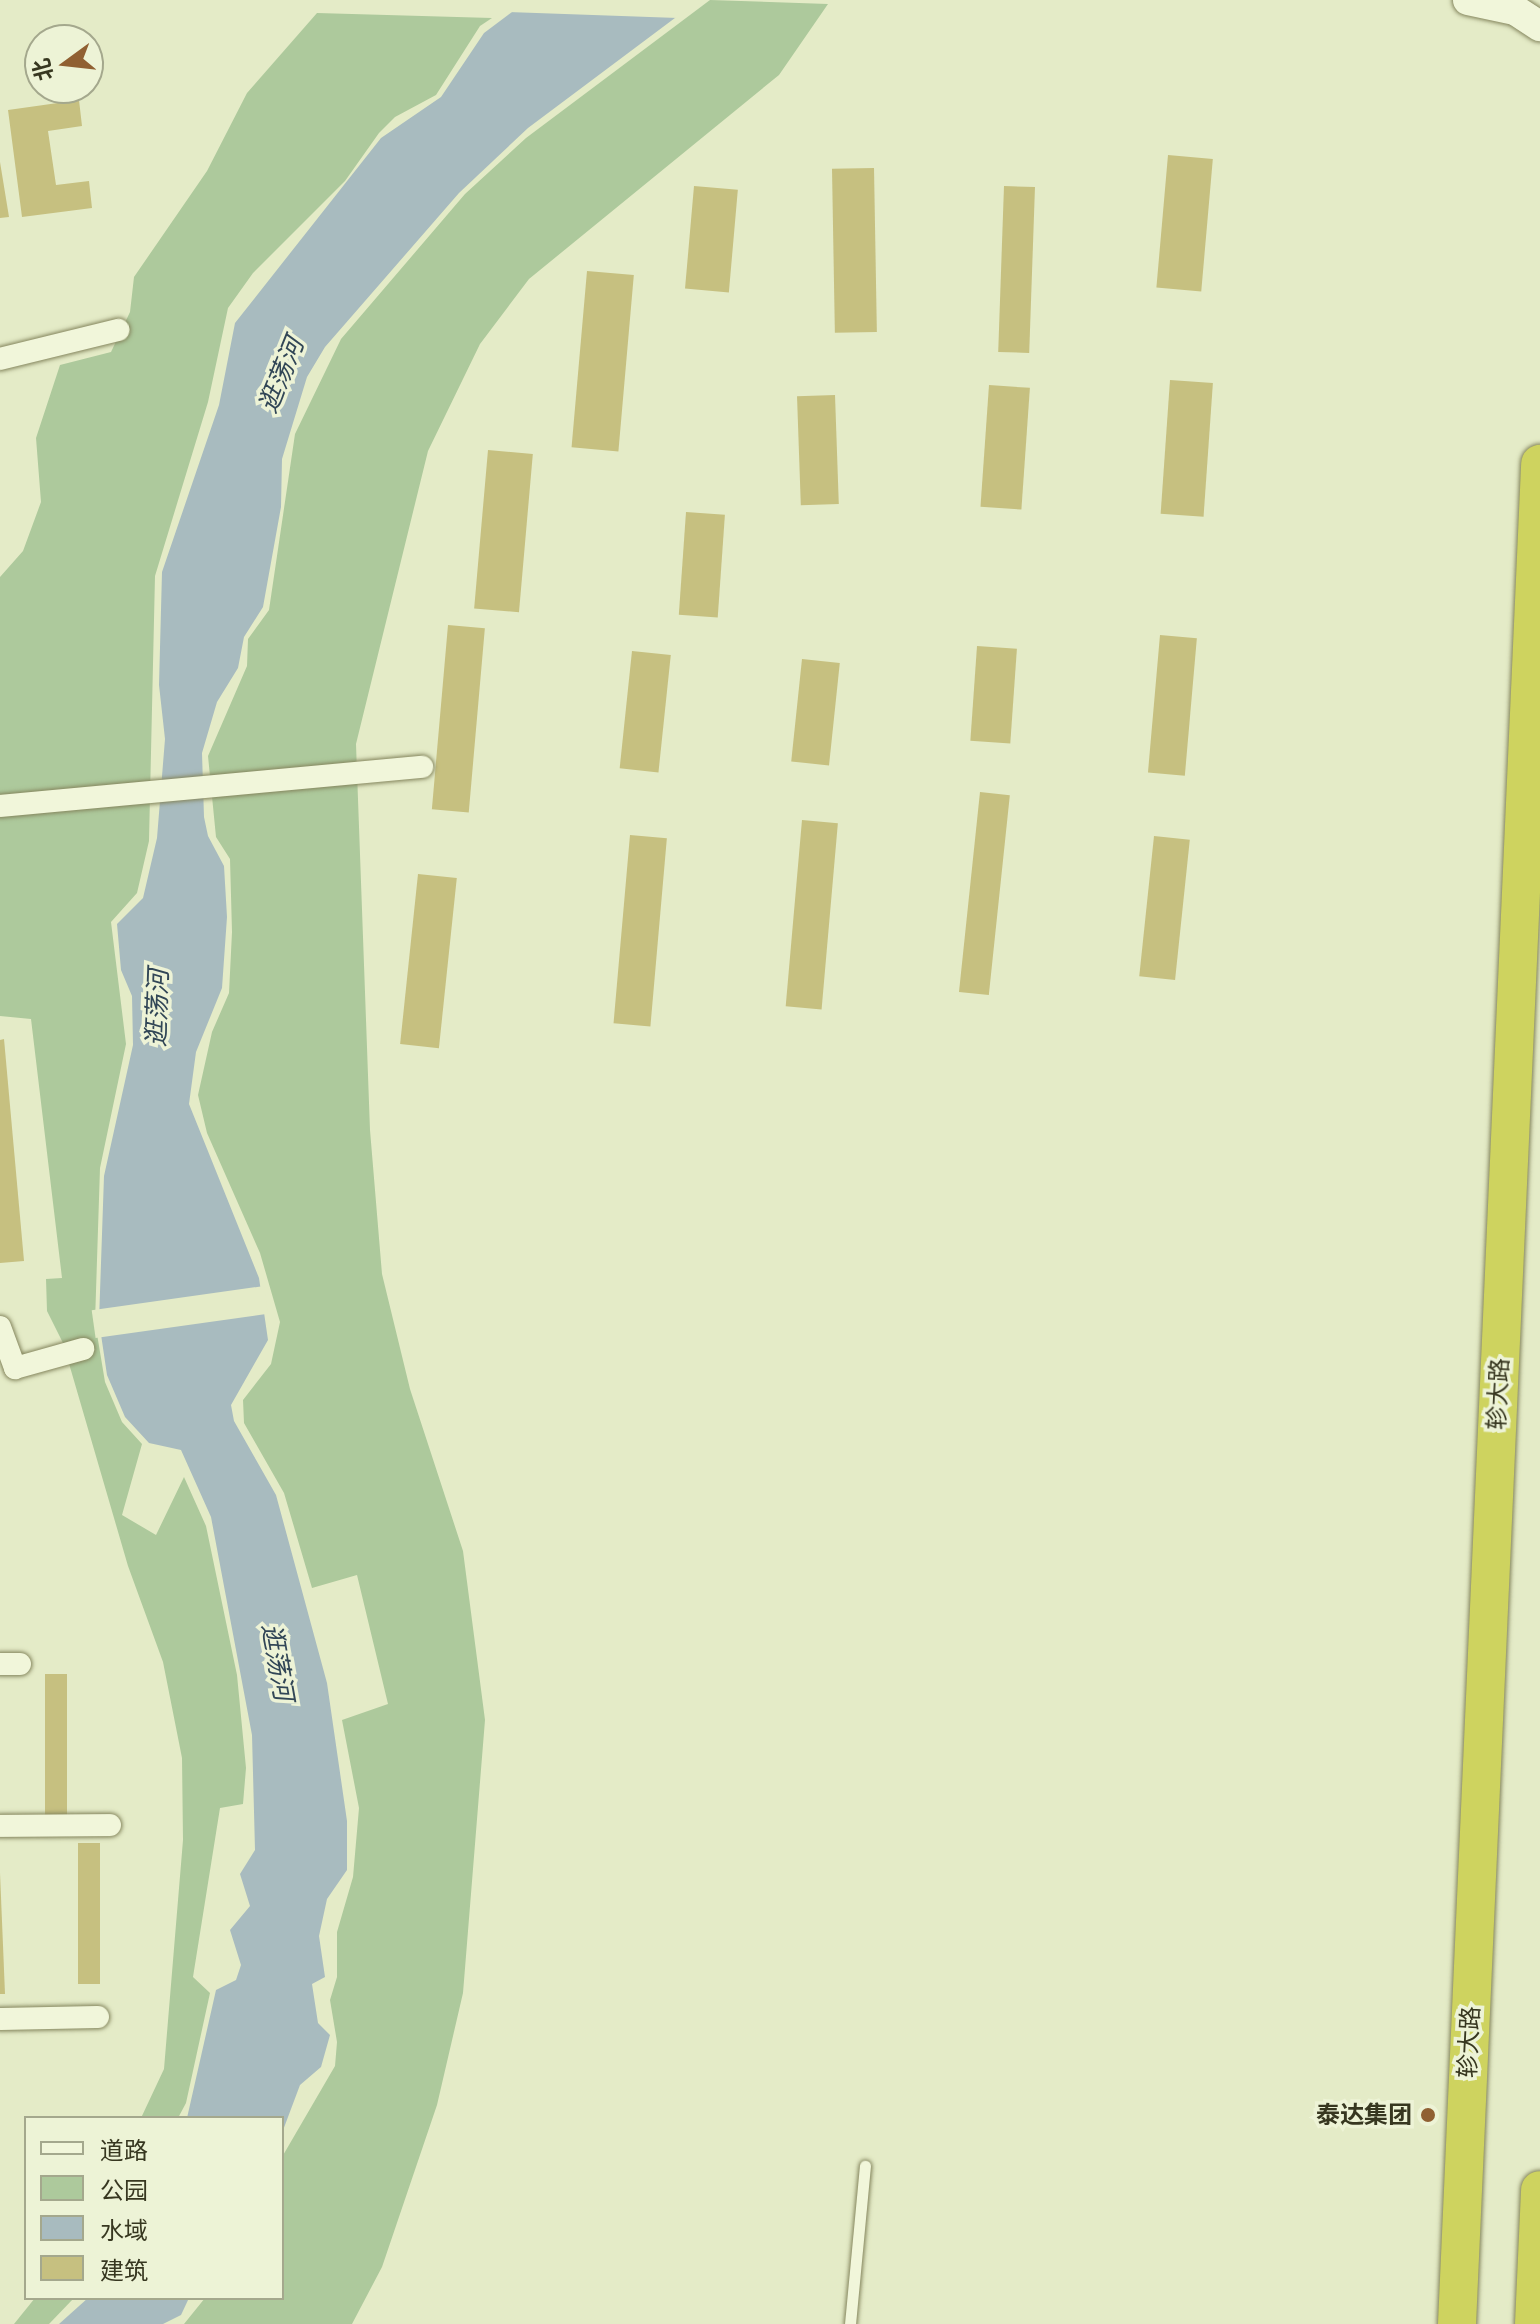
<!DOCTYPE html>
<meta charset="utf-8">
<style>
body{margin:0}
#map{position:relative;width:1540px;height:2324px;overflow:hidden;background:#e4ebc7;font-family:Lora,"Noto Sans SC",serif}
div>[style]{position:absolute}
[style*='--x']{left:calc(var(--x)*1px);top:calc(var(--y)*1px);width:calc(var(--w)*1px);rotate:calc(var(--a)*1deg)}
.green>*{inset:0;background:#adc99c}
.water>*{inset:0;background:#a8bbbf}
.pier>*{inset:0;background:#e4ebc7;transform-origin:0 0}
.building>*{inset:0;background:#c6c080;transform-origin:0 0}
.roads{filter:drop-shadow(0 0 2px #85865e) drop-shadow(0 0 2px #85865e)}
.lane>*{height:11px;margin:-5.5px;padding:0 5.5px;transform-origin:5.5px;border-radius:5.5px;background:#f1f6da}
.street>*{height:22px;margin:-11px;padding:0 11px;transform-origin:11px;border-radius:11px;background:#f1f6da}
.secondary>*{height:30px;margin:-15px;padding:0 15px;transform-origin:15px;border-radius:15px;background:#f1f6da}
.highway>*{height:38px;margin:-19px;padding:0 19px;transform-origin:19px;border-radius:19px;background:#ced35f}
.dots>*{width:22px;height:22px;translate:-50% -50%;box-sizing:border-box;border:4px solid #edf3d6;border-radius:50%}
span{translate:-50% -50%;white-space:nowrap;text-align:center;line-height:1.15;-webkit-text-stroke:7px #edf3d6;paint-order:stroke}
.street-label{font-size:24px;color:#373720}
.poi-label{font-size:24px;color:#373720;font-weight:700}
.right{translate:-100% -50%;text-align:right}
.water-label{font-size:26px;color:#314656;font-style:italic}
.legend{position:absolute;left:24px;top:2116px;width:260px;height:184px;box-sizing:border-box;background:#edf3d6;border:2px solid #a4a88d;margin:0;padding:10px 14px;list-style:none;font-size:24px;color:#373720}
.legend li{display:flex;align-items:center;gap:16px;height:40px}
.legend b{width:40px;border:2px solid #a4a88d}
.north{position:absolute;left:24px;top:24px;width:80px;height:80px;box-sizing:border-box;background:#edf3d6;border:2px solid #a4a88d;border-radius:50%;rotate:255deg;font-size:22px;font-weight:700;line-height:32px;text-align:center;color:#373720}
.north::after{content:'';display:block;margin:auto;width:28px;height:36px;background:#906032;clip-path:polygon(50% 0,100% 100%,50% 72%,0 100%)}
</style>
<div id="map">
<div class="green">
<div style="clip-path:polygon(710px 0,828px 4px,779px 75px,529px 279px,480px 344px,428px 451px,356px 744px,370px 1130px,382px 1274px,410px 1389px,463px 1551px,485px 1720px,463px 1993px,437px 2105px,382px 2267px,352px 2324px,184px 2324px,205px 2298px,282px 2298px,282px 2157px,335px 2066px,337px 2042px,330px 2000px,337px 1977px,337px 1932px,353px 1877px,359px 1808px,342px 1720px,388px 1704px,357px 1575px,312px 1588px,284px 1493px,244px 1423px,243px 1400px,271px 1364px,280px 1322px,260px 1253px,207px 1133px,198px 1095px,212px 1032px,229px 993px,232px 932px,230px 859px,216px 837px,208px 756px,247px 666px,248px 639px,269px 610px,295px 434px,341px 339px,465px 194px,526px 138px)"></div>
<div style="clip-path:polygon(317px 13px,492px 18px,480px 26px,436px 95px,395px 117px,379px 133px,345px 181px,253px 273px,228px 308px,208px 402px,155px 576px,149px 841px,137px 893px,111px 922px,126px 1044px,100px 1168px,95px 1322px,105px 1382px,122px 1422px,142px 1444px,122px 1515px,156px 1535px,184px 1477px,206px 1526px,237px 1675px,246px 1768px,243px 1804px,220px 1808px,193px 1977px,210px 1993px,186px 2103px,178px 2118px,141px 2118px,164px 2069px,183px 1840px,182px 1758px,163px 1662px,128px 1566px,63px 1343px,47px 1311px,46px 1279px,62px 1278px,31px 1019px,0 1016px,0 577px,23px 551px,41px 502px,36px 438px,60px 365px,111px 352px,130px 312px,134px 277px,207px 171px,247px 93px)"></div>
<div style="clip-path:polygon(35px 2298px,74px 2298px,49px 2324px,14px 2324px)"></div>
</div>
<div class="water">
<div style="clip-path:polygon(528px 0,699px 0,528px 128px,459px 193px,325px 347px,307px 377px,282px 459px,281px 507px,263px 607px,244px 637px,238px 668px,217px 702px,202px 753px,204px 817px,208px 836px,224px 866px,227px 917px,222px 988px,196px 1052px,189px 1104px,259px 1278px,268px 1340px,231px 1405px,234px 1421px,276px 1495px,327px 1683px,347px 1821px,347px 1870px,327px 1899px,319px 1936px,325px 1977px,312px 1984px,318px 2023px,330px 2035px,321px 2067px,300px 2085px,282px 2133px,282px 2118px,187px 2118px,216px 1990px,236px 1980px,241px 1965px,230px 1930px,250px 1906px,240px 1874px,255px 1850px,252px 1735px,211px 1517px,181px 1450px,149px 1443px,125px 1417px,107px 1375px,99px 1321px,104px 1176px,133px 1045px,132px 996px,121px 970px,117px 924px,143px 898px,157px 838px,165px 739px,159px 685px,162px 572px,219px 405px,235px 323px,381px 138px,441px 97px,484px 33px)"></div>
<div style="clip-path:polygon(88px 2298px,189px 2298px,181px 2315px,163px 2324px,59px 2324px)"></div>
</div>
<div class="pier">
<div style="clip-path:polygon(521px 0,703px 0,678px 18px,505px 12px)"></div>
<div style="left:264px;top:1286px;width:28px;height:174px;rotate:82deg"></div>
</div>
<div class="building">
<div style="clip-path:polygon(79px 100px,82px 126px,48px 131px,56px 185px,89px 181px,92px 208px,22px 217px,8px 110px)"></div>
<div style="left:1168px;top:155px;width:45px;height:133px;rotate:5deg"></div>
<div style="clip-path:polygon(0 162px,9px 217px,0 218px)"></div>
<div style="left:874px;top:168px;width:164px;height:42px;rotate:89deg"></div>
<div style="left:694px;top:186px;width:44px;height:103px;rotate:5deg"></div>
<div style="left:1004px;top:186px;width:31px;height:166px;rotate:2deg"></div>
<div style="left:587px;top:271px;width:47px;height:177px;rotate:5deg"></div>
<div style="left:1170px;top:380px;width:43px;height:134px;rotate:4deg"></div>
<div style="left:989px;top:385px;width:41px;height:122px;rotate:4deg"></div>
<div style="left:835px;top:395px;width:109px;height:38px;rotate:88deg"></div>
<div style="left:488px;top:450px;width:45px;height:159px;rotate:5deg"></div>
<div style="left:686px;top:512px;width:39px;height:103px;rotate:4deg"></div>
<div style="left:448px;top:625px;width:37px;height:185px;rotate:5deg"></div>
<div style="left:1160px;top:635px;width:37px;height:138px;rotate:5deg"></div>
<div style="left:977px;top:646px;width:40px;height:95px;rotate:4deg"></div>
<div style="left:632px;top:651px;width:39px;height:118px;rotate:6deg"></div>
<div style="left:802px;top:659px;width:38px;height:103px;rotate:6deg"></div>
<div style="left:980px;top:792px;width:30px;height:201px;rotate:6deg"></div>
<div style="left:802px;top:820px;width:36px;height:187px;rotate:5deg"></div>
<div style="left:630px;top:835px;width:37px;height:189px;rotate:5deg"></div>
<div style="left:1154px;top:836px;width:36px;height:141px;rotate:6deg"></div>
<div style="left:418px;top:874px;width:39px;height:171px;rotate:6deg"></div>
<div style="clip-path:polygon(4px 1039px,24px 1261px,0 1263px,0 1040px)"></div>
<div style="left:45px;top:1674px;width:22px;height:141px"></div>
<div style="left:78px;top:1843px;width:22px;height:141px"></div>
<div style="clip-path:polygon(0 1873px,5px 1994px,0 1994px)"></div>
</div>
<div class="roads">
<div class="lane">
<div style="--x:850;--y:2324;--w:159;--a:-84.6"></div>
</div>
<div class="street">
<div style="--x:0;--y:359;--w:122;--a:-13.8"></div>
<div style="--x:0;--y:806;--w:424;--a:-5.3"></div>
<div style="--x:0;--y:1327;--w:44;--a:69.9"></div>
<div style="--x:15;--y:1368;--w:71;--a:-15.6"></div>
<div style="--x:0;--y:1664;--w:20;--a:0"></div>
<div style="--x:0;--y:1826;--w:110;--a:-0.5"></div>
<div style="--x:0;--y:2019;--w:98;--a:-1.2"></div>
</div>
<div class="secondary">
<div style="--x:1468;--y:0;--w:48;--a:12"></div>
<div style="--x:1515;--y:10;--w:30;--a:33"></div>
</div>
<div class="highway">
<div style="--x:1457;--y:2324;--w:1862;--a:-87.44"></div>
<div style="--x:1534;--y:2324;--w:134;--a:-87.4"></div>
</div>
</div>
<div class="dots">
<div style="left:1428px;top:2115px;background:#906032"></div>
</div>
<div class="street-label">
<span style="left:1498px;top:1394px;rotate:-87deg">轸大路</span>
<span style="left:1469px;top:2042px;rotate:-87deg">轸大路</span>
</div>
<div class="poi-label">
<span class="right" style="left:1412px;top:2115px">泰达集团</span>
</div>
<div class="water-label">
<span style="left:281px;top:375px;rotate:-68deg">逛荡河</span>
<span style="left:157px;top:1008px;rotate:-88deg">逛荡河</span>
<span style="left:278px;top:1662px;rotate:80deg">逛荡河</span>
</div>
<ul class="legend">
<li><b style="height:10px;background:#f1f6da"></b>道路</li>
<li><b style="height:22px;background:#adc99c"></b>公园</li>
<li><b style="height:22px;background:#a8bbbf"></b>水域</li>
<li><b style="height:22px;background:#c6c080"></b>建筑</li>
</ul>
<div class="north">北</div>
</div>
